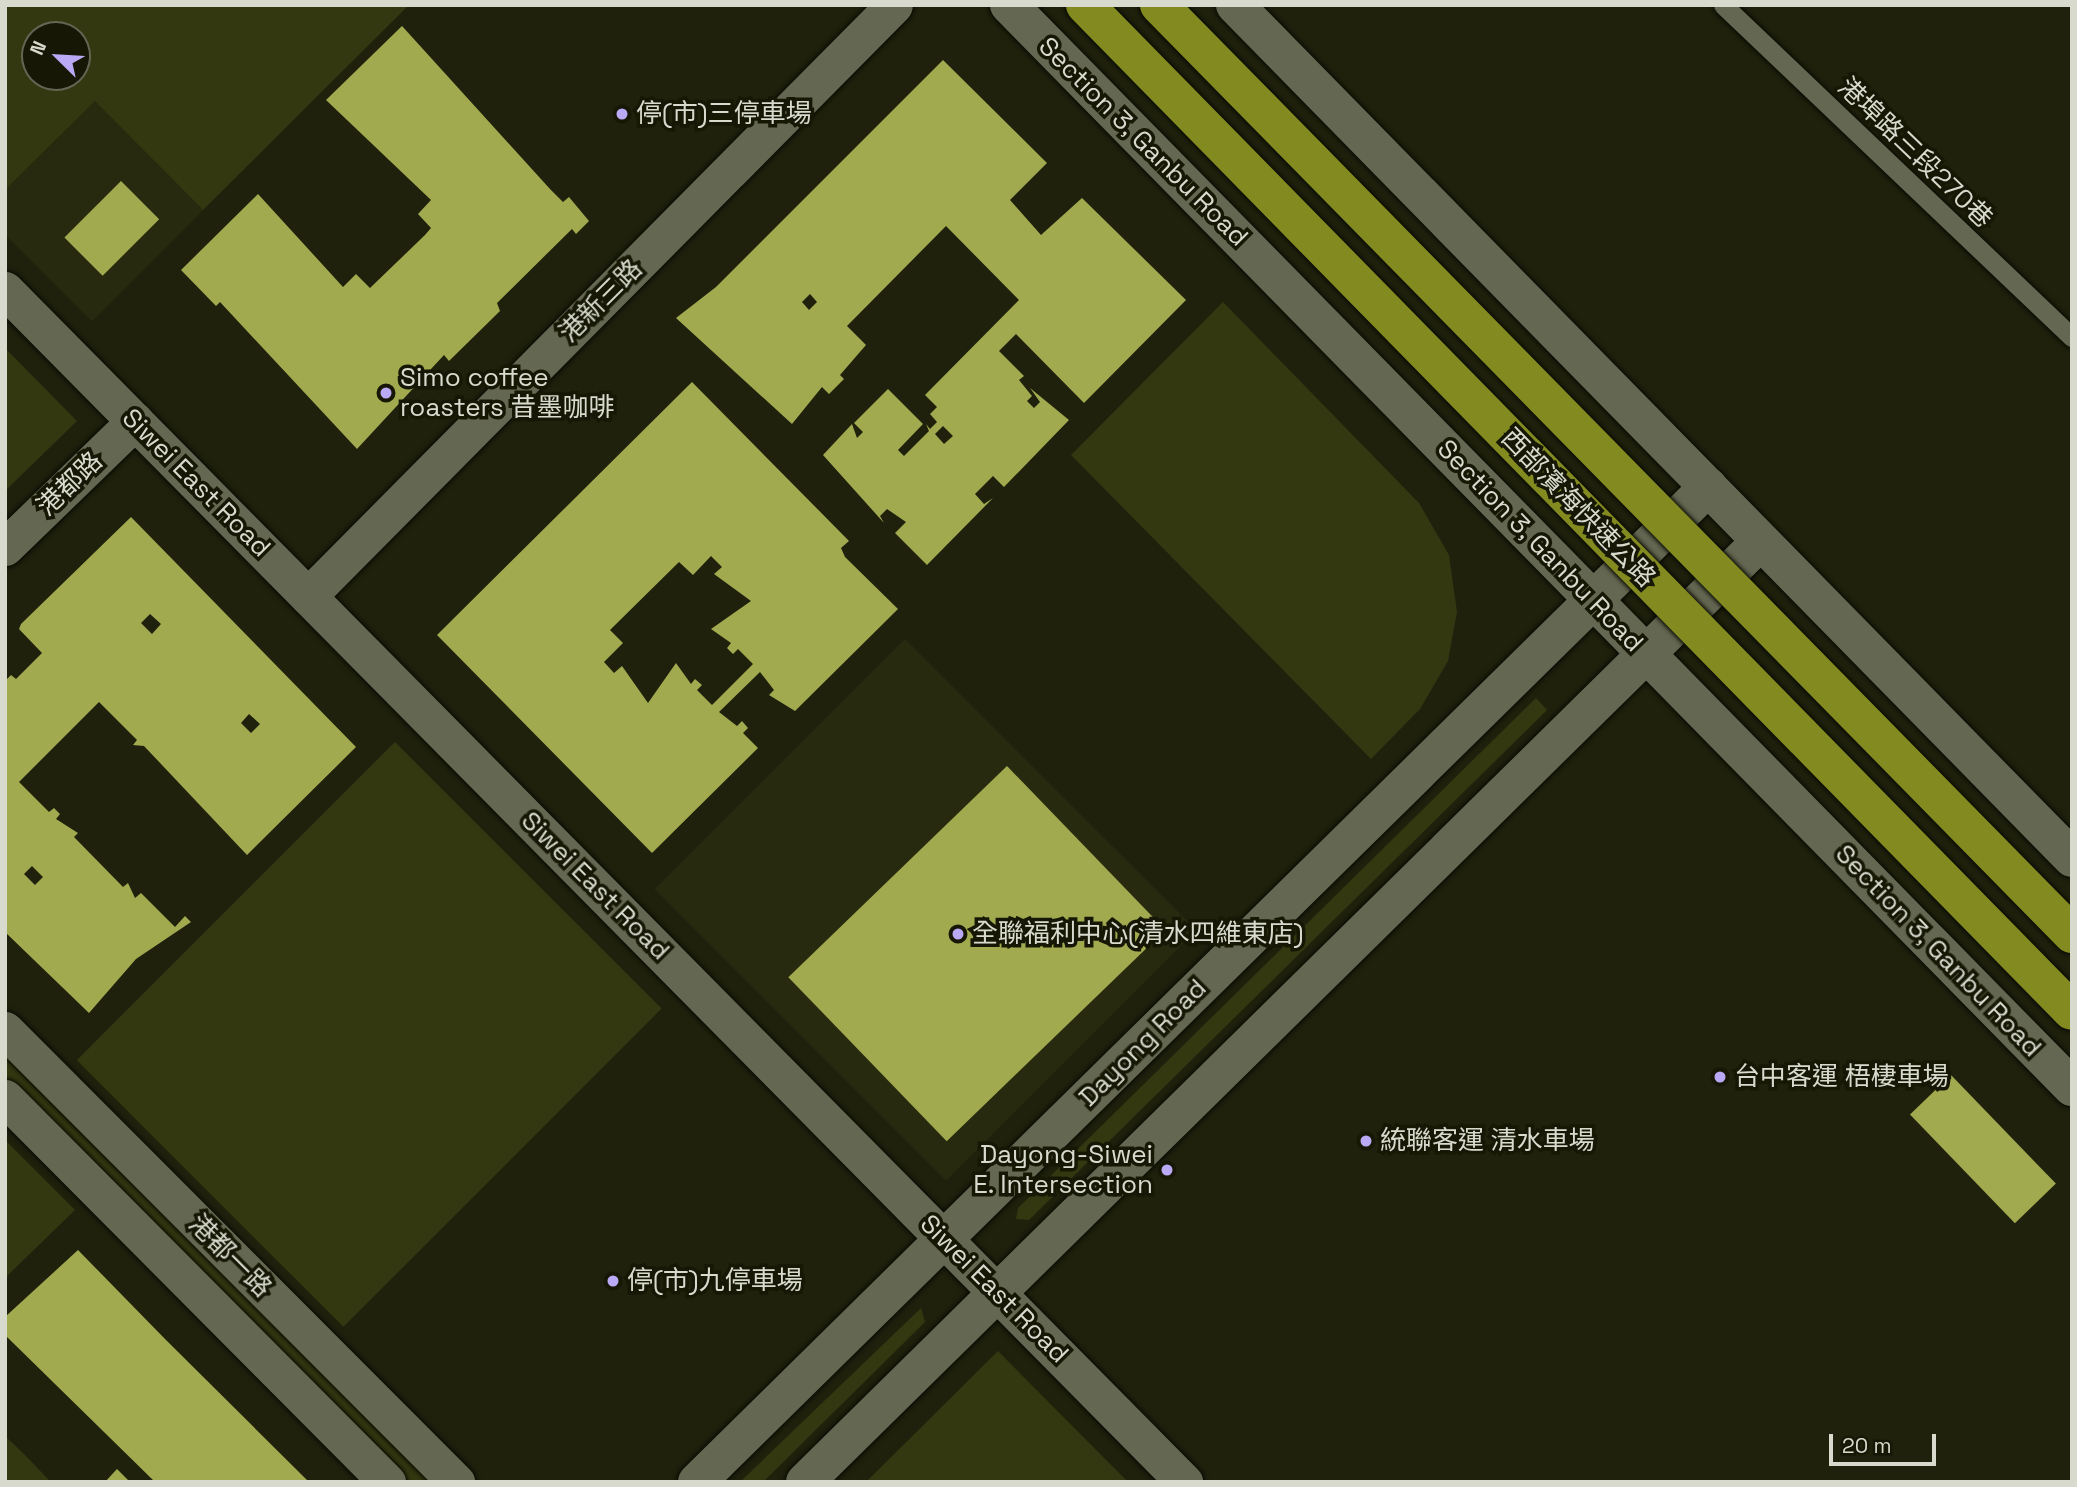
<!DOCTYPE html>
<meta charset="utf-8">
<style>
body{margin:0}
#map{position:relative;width:2077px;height:1487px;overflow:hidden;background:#1f210d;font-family:"Space Grotesk","Noto Sans TC",sans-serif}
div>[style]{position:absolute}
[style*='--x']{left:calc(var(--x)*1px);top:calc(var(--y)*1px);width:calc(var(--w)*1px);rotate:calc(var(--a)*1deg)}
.built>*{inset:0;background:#282a0f;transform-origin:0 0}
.green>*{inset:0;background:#343810;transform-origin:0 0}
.building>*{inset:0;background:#a2aa4f;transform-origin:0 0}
.roads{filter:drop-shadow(0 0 2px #090a00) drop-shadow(0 0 2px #090a00)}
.lane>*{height:19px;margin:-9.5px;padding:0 9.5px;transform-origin:9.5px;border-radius:9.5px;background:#646751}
.street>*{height:37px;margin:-18.5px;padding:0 18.5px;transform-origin:18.5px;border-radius:18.5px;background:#646751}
.secondary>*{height:38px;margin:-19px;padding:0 19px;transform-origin:19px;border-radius:19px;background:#646751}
.bridges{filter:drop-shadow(0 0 2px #090a00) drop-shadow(0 0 2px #090a00)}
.highway-bridge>*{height:38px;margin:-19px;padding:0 19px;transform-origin:19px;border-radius:19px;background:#838a20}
.dots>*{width:19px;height:19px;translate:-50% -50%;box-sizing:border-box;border:4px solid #161805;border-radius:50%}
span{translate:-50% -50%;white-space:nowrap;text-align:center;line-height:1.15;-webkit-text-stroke:7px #161805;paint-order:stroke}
.poi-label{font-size:26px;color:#d8dace}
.left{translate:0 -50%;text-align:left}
.right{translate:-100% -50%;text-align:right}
.street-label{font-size:26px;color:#d8dace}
.frame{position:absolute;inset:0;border:7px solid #d8dace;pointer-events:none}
.north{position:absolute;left:21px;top:21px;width:70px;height:70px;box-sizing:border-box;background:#161805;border:2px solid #646655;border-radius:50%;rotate:294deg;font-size:19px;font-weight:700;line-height:28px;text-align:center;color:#d8dace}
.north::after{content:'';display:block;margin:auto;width:24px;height:32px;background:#baaaf6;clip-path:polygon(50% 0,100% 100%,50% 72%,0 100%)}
.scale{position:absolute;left:1829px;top:1434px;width:107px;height:32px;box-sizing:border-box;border:4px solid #d8dace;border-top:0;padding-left:9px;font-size:21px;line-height:24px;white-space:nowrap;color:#d8dace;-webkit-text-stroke:5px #161805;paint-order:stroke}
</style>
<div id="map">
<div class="built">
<div style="clip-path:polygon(95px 101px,203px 210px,92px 321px,5px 234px,5px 190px)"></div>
<div style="left:905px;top:639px;width:412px;height:354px;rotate:45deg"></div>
</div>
<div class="green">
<div style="clip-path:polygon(evenodd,5px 5px,408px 5px,408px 6px,203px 210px,95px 101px,5px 190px,5px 5px,35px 35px,77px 35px,77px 77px,35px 77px,35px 35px)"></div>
<div style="clip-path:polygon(1223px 302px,1419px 503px,1449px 555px,1457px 612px,1448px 661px,1420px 709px,1371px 759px,1071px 455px)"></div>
<div style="clip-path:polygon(5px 348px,77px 421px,5px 491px)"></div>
<div style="clip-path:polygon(1536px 698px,1547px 710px,1029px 1220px,1016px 1219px,1018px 1208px)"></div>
<div style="left:395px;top:742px;width:377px;height:450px;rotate:45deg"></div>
<div style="left:5px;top:1056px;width:601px;height:15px;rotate:45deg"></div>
<div style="clip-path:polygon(5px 1140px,75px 1210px,5px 1278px)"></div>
<div style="clip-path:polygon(921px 1308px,925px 1322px,763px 1482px,740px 1482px)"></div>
<div style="clip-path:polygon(998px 1351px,1128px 1482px,866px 1482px)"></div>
<div style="clip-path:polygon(5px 1436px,23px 1453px,51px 1482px,5px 1482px)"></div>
</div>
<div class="building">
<div style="clip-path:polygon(402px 26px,550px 189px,563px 202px,569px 197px,589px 221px,576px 234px,572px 229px,497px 303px,500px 311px,449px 361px,444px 355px,357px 449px,220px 302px,216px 306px,181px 270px,258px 194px,343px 287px,356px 274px,370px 288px,425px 235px,431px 228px,418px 214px,431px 200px,326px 100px)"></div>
<div style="clip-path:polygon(evenodd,943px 60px,1047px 163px,1010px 200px,1041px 235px,1082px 198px,1186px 300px,1084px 403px,1016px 334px,999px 351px,1024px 376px,1019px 380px,1032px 396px,1027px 401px,1034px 408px,1040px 402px,1030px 388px,1069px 420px,1004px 487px,993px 476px,975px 494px,984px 504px,993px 498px,927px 565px,895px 533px,906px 522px,887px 509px,880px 516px,884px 523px,823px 455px,852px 424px,857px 438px,863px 432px,854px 423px,888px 389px,923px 424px,898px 450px,904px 456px,929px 431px,926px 424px,930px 429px,937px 422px,930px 414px,937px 407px,925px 395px,1019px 300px,946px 226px,847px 326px,866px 345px,840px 375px,844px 379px,829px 394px,822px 387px,792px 424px,676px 318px,716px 287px,943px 60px,810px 294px,817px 302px,809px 310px,802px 302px,810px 294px,943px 60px,943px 426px,953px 436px,944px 444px,935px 434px,943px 426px)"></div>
<div style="left:121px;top:181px;width:54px;height:80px;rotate:45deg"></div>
<div style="clip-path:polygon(evenodd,692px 382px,849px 541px,841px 548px,845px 557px,898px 609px,795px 711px,769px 695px,774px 690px,760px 672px,719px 712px,737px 726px,742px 721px,748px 728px,743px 733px,758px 748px,652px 853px,437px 635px,692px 382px,711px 556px,722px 567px,714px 574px,751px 601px,711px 629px,731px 643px,727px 648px,733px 654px,738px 649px,753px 664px,712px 705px,697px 690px,702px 685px,695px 679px,691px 684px,676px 663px,648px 703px,622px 666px,614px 673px,604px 662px,623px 643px,610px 630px,679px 562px,693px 575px,711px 556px)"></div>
<div style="clip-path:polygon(evenodd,131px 517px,356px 747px,247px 855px,144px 746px,133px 745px,137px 740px,99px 702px,19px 782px,49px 812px,54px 808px,60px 814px,56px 819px,78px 833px,74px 837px,123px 887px,128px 883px,135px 898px,141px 893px,175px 927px,185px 916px,191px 922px,136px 959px,89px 1013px,5px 932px,5px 681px,11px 675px,16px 679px,42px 653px,19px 629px,21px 624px,131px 517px,150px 614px,161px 624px,152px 634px,141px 623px,150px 614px,131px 517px,249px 714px,260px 724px,251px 733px,241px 723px,249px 714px,131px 517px,32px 866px,43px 877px,35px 885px,24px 874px,32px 866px)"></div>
<div style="left:1007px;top:766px;width:228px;height:304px;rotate:46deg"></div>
<div style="left:1951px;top:1075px;width:151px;height:57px;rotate:46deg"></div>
<div style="clip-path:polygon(78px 1250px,166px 1340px,309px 1482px,155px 1482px,5px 1335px,5px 1317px)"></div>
<div style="clip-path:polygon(117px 1469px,130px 1482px,105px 1482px)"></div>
</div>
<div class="roads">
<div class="lane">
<div style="--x:1723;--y:5;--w:482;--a:43.6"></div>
</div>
<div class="street">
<div style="--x:5;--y:290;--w:1677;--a:45.31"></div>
<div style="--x:5;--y:547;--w:181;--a:-44.1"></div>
<div style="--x:308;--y:596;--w:832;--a:-45.24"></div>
<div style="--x:5;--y:1030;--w:639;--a:45.06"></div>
<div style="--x:5;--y:1098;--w:542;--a:45.15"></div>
</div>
<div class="secondary">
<div style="--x:1009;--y:5;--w:1517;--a:45.51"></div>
<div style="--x:1235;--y:5;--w:1195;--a:45.54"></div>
<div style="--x:697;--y:1482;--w:1419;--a:-44.54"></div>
<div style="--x:805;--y:1482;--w:1341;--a:-44.55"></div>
</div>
</div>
<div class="bridges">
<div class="highway-bridge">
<div style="--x:1085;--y:5;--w:1409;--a:45.55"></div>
<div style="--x:1159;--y:5;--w:1303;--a:45.5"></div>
</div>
</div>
<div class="dots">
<div style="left:622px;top:114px;background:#baaaf6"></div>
<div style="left:386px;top:393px;background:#baaaf6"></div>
<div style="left:958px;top:934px;background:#baaaf6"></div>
<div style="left:1720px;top:1077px;background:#baaaf6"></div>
<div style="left:1366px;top:1141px;background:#baaaf6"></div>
<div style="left:1167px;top:1170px;background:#baaaf6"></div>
<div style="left:613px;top:1281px;background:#baaaf6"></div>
</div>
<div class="poi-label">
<span class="left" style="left:636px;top:114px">停(市)三停車場</span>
<span class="left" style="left:400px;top:393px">Simo coffee<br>roasters 昔墨咖啡</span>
<span class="left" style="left:972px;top:934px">全聯福利中心(清水四維東店)</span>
<span class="left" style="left:1734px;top:1077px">台中客運 梧棲車場</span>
<span class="left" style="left:1380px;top:1141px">統聯客運 清水車場</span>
<span class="right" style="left:1153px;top:1170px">Dayong-Siwei<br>E. Intersection</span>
<span class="left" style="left:627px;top:1281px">停(市)九停車場</span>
</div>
<div class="street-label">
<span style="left:1143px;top:142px;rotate:45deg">Section 3, Ganbu Road</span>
<span style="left:1915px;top:153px;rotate:44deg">港埠路三段270巷</span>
<span style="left:601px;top:301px;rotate:-45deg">港新三路</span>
<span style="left:196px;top:483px;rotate:45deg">Siwei East Road</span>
<span style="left:70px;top:484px;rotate:-44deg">港都路</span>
<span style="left:1578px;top:508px;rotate:46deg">西部濱海快速公路</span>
<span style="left:1540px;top:546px;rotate:46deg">Section 3, Ganbu Road</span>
<span style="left:595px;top:886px;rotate:45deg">Siwei East Road</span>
<span style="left:1938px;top:951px;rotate:46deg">Section 3, Ganbu Road</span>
<span style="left:1143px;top:1043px;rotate:-45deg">Dayong Road</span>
<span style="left:230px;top:1256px;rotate:45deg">港都一路</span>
<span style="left:994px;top:1289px;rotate:45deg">Siwei East Road</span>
</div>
<div class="frame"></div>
<div class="north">N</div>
<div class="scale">20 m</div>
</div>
